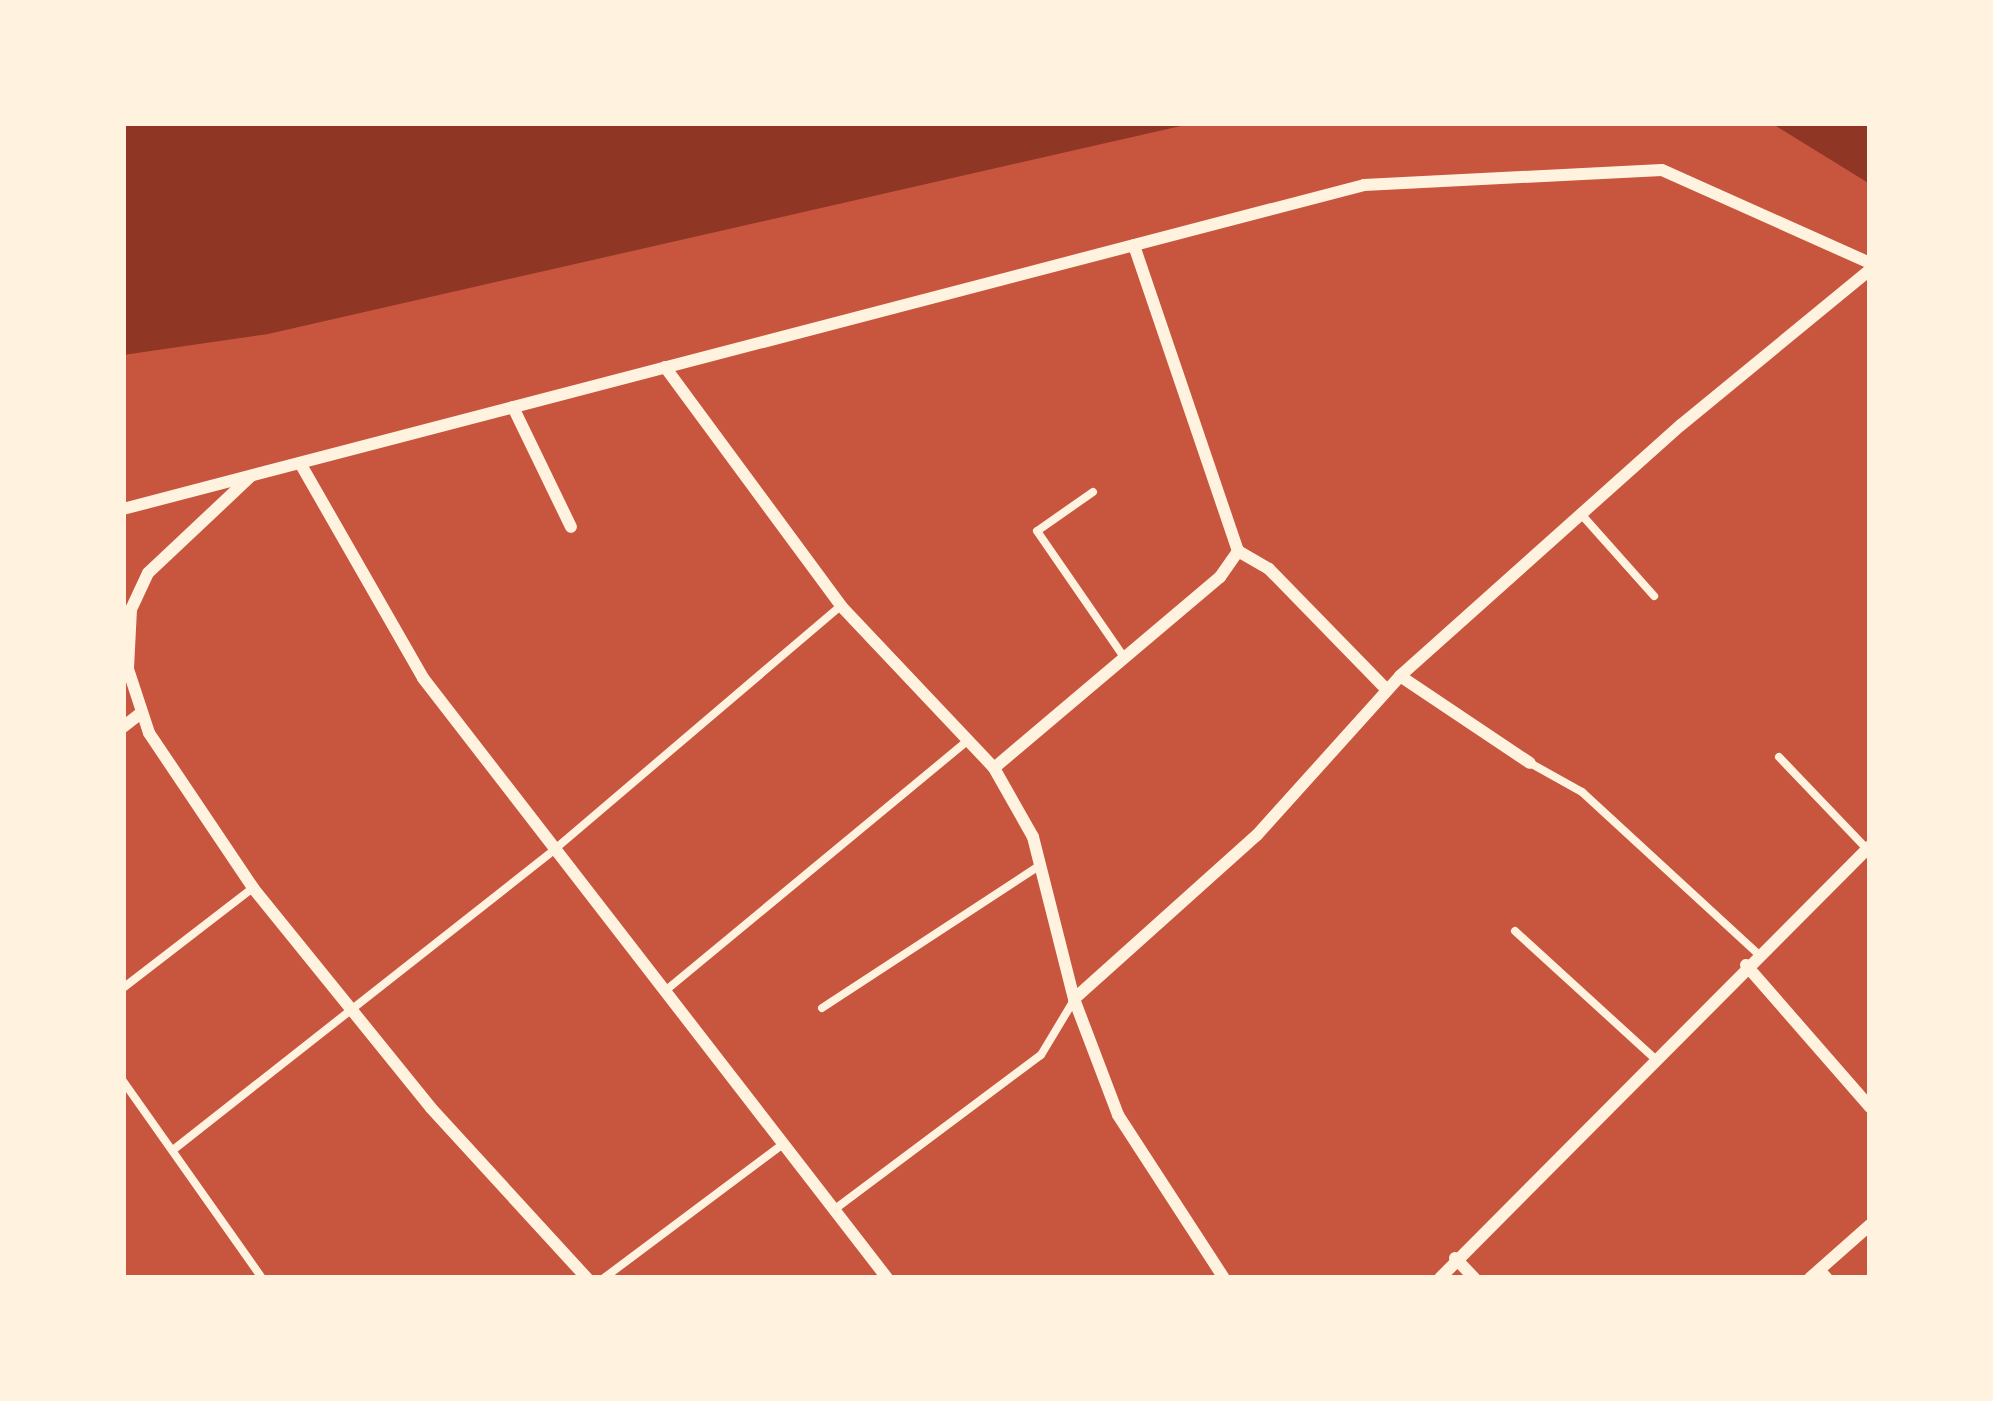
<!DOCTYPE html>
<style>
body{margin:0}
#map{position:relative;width:1993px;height:1401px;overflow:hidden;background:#c8553d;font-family:"Nunito Sans",sans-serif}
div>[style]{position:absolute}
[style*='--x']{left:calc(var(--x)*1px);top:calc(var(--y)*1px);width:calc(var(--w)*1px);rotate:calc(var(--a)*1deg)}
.water>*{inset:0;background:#8f3625}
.service>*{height:8px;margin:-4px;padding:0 4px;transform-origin:4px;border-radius:4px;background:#fff3e0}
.minor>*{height:12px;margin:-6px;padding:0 6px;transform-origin:6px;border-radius:6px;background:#fff3e0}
span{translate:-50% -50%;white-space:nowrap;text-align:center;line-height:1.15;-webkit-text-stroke:9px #fff3e0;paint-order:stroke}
.frame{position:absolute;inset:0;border:126px solid #fff3e0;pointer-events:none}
</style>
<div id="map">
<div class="water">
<div style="clip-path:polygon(123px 123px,1194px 123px,268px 334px,123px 355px)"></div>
<div style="clip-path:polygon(1771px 123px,1870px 123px,1870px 184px)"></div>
</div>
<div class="service">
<div style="--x:1093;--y:492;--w:68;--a:145.1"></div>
<div style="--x:1037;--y:531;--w:153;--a:55.4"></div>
<div style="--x:1581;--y:514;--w:110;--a:48.3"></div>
<div style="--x:1779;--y:757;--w:127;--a:46.3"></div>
<div style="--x:1530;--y:763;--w:60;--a:29.1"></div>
<div style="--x:1582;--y:792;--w:238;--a:42.6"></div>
<div style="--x:1515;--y:931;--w:188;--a:42.4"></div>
<div style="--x:123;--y:988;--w:164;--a:-37.6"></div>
<div style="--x:665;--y:991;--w:392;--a:-39.6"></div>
<div style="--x:822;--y:1008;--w:259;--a:-33.2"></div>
<div style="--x:123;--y:1081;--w:241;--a:54.8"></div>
<div style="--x:173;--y:1150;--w:486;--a:-38.2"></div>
<div style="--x:555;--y:849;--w:375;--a:-40.4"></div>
<div style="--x:835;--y:1209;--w:257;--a:-36.8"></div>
<div style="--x:1041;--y:1055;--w:64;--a:-59"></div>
<div style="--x:1821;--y:1269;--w:12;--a:48"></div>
<div style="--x:604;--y:1278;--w:222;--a:-36.8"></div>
</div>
<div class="minor">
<div style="--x:665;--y:367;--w:297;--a:53.6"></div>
<div style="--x:841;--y:606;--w:223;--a:46.6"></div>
<div style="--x:994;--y:768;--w:79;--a:60.5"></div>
<div style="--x:1033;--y:837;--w:167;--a:75.8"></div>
<div style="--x:1074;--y:999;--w:124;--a:69.2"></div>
<div style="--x:1118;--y:1115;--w:194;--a:57"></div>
<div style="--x:513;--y:407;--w:133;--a:64.2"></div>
<div style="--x:300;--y:463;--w:248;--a:60.2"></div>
<div style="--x:423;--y:678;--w:758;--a:52.28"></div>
<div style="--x:251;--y:476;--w:141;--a:136.7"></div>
<div style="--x:148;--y:573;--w:40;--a:115"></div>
<div style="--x:131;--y:609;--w:60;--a:92.9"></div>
<div style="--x:128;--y:669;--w:67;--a:71.8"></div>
<div style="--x:149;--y:733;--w:187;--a:56.1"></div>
<div style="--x:253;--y:888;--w:283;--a:51"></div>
<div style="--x:431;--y:1108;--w:231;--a:47.5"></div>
<div style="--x:123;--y:509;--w:1283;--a:-14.63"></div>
<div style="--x:1364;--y:185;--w:298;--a:-2.9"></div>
<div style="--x:1662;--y:170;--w:228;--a:24.1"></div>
<div style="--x:1238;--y:551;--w:36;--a:30"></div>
<div style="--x:1269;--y:569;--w:169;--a:45.7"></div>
<div style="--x:1400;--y:676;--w:156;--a:33.8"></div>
<div style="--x:123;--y:727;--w:24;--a:-38"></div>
<div style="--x:994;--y:768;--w:296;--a:-40.2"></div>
<div style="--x:1220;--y:577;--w:32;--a:-55"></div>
<div style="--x:1238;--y:551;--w:323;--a:-108.8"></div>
<div style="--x:1746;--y:965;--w:189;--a:48.9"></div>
<div style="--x:1074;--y:999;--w:246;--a:-41.9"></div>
<div style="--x:1257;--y:835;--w:214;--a:-48"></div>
<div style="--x:1400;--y:676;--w:377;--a:-41.8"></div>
<div style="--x:1681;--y:425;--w:244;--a:-39.4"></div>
<div style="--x:1455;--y:1258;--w:28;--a:46"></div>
<div style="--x:1440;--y:1278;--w:610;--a:-45.13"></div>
<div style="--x:1810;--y:1278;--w:80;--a:-41.5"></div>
</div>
<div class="frame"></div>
</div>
